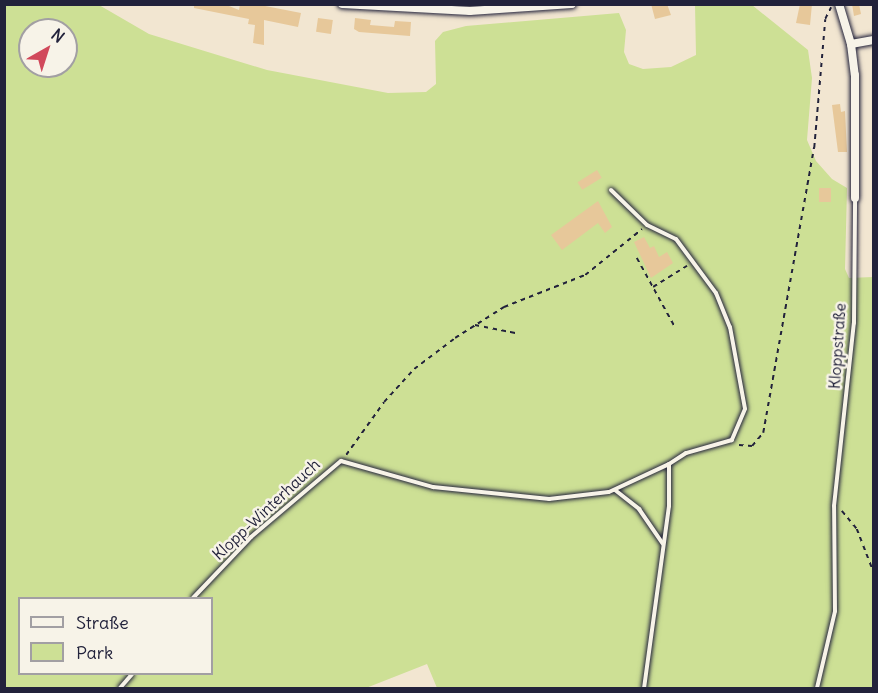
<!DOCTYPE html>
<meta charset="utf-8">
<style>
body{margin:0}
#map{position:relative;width:878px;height:693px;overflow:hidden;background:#f2e6d1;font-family:Delius,sans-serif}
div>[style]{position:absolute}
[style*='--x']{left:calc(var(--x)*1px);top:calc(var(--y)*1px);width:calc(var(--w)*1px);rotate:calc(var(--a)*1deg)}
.green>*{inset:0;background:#cde095}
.building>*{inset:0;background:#e7c89a;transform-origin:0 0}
.path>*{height:1.5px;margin-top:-0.75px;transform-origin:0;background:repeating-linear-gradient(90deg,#22223b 0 4.5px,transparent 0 9px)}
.roads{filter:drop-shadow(0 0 2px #22223b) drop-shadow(0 0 2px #22223b)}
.lane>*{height:4px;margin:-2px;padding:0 2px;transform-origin:2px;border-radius:2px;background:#f7f3e8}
.street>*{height:8px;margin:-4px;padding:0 4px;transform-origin:4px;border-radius:4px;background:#f7f3e8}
span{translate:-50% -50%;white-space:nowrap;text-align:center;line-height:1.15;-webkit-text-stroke:5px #f7f3e8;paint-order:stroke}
.street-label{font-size:16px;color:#22223b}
.frame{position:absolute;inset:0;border:6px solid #22223b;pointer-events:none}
.legend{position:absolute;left:18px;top:597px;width:195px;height:78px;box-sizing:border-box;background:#f7f3e8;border:2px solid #a29fa3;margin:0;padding:8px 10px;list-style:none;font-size:18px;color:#22223b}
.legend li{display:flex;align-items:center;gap:12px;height:30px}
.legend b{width:30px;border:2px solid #a29fa3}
.north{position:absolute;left:18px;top:18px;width:60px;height:60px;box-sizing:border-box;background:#f7f3e8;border:2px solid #a29fa3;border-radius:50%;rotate:39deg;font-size:16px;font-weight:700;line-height:24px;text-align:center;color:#22223b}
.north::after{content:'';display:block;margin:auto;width:21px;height:27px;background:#d1495b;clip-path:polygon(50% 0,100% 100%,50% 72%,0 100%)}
</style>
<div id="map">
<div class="green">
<div style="clip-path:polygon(evenodd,4px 5px,99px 5px,149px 34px,267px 70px,388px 93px,426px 92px,436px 84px,435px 41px,443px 32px,466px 26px,619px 13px,626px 30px,624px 52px,629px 64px,643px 69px,671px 67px,696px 55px,695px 5px,752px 5px,808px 50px,812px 78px,807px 140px,816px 161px,832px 179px,847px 188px,845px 269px,849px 278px,873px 277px,873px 688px,437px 688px,427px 664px,366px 688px,5px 688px,4px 5px,30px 30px,66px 30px,66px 66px,30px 66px,30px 30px,4px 5px,20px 598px,212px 598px,212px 674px,20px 674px,20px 598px)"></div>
</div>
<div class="building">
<div style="clip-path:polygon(194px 4px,224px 4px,239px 10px,240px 4px,255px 4px,301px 13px,298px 27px,264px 20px,264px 45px,253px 43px,255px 25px,248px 24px,249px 19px,194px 8px)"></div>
<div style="clip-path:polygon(651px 4px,667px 4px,671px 15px,655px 19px)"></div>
<div style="clip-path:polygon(800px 4px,812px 4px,810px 25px,796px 23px)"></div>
<div style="clip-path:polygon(852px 4px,859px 4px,861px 14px,854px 16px)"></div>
<div style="left:318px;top:18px;width:15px;height:14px;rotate:8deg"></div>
<div style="clip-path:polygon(355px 18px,371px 20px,370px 25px,394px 27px,395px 21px,411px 22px,410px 36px,359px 32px,354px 29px)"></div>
<div style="clip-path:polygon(840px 104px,841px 112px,845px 111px,847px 152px,838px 152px,832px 105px)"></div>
<div style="left:597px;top:170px;width:9px;height:23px;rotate:58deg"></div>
<div style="left:831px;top:188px;width:14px;height:12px;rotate:90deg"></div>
<div style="clip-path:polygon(598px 201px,612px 227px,605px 233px,598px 223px,562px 250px,551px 235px)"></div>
<div style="clip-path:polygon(644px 237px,650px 248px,654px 246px,659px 257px,667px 252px,673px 263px,651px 278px,634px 242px)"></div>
</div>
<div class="path">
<div style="--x:637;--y:258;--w:79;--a:61.2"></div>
<div style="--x:653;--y:287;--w:40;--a:-32"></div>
<div style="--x:475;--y:325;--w:41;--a:11.3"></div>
<div style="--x:739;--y:445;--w:13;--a:4"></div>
<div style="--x:752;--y:446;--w:17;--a:-50"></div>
<div style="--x:763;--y:433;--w:290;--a:-79.9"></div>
<div style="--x:814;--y:148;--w:129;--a:-85.1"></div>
<div style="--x:825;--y:19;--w:13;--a:-63"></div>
<div style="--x:346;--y:455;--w:65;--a:-54.4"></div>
<div style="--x:384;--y:402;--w:45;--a:-47.7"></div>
<div style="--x:414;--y:369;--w:51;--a:-37.1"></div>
<div style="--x:455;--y:338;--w:58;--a:-32.3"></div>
<div style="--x:504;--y:307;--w:87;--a:-21.6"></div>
<div style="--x:585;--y:275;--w:73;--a:-38.9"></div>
<div style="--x:842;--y:511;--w:23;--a:50"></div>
<div style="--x:857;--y:529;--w:47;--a:68.9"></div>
</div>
<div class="roads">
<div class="lane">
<div style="--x:611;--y:190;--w:50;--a:44.2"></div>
<div style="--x:647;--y:225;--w:32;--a:26"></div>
<div style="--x:676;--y:239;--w:67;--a:53.5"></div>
<div style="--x:716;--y:293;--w:37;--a:68"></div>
<div style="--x:730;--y:327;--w:83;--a:79.6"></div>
<div style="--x:745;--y:409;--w:34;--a:113"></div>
<div style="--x:732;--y:440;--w:48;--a:164.2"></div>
<div style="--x:686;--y:453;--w:20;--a:147"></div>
<div style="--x:669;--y:464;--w:42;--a:90"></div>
<div style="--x:669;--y:506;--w:184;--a:97.8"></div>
<div style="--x:615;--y:490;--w:31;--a:38"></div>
<div style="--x:639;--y:509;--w:42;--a:55.6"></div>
<div style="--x:193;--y:598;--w:84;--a:-46.4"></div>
<div style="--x:251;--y:537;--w:118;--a:-40.2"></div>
<div style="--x:341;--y:461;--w:96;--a:15.8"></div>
<div style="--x:433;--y:487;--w:117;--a:5.9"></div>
<div style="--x:549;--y:499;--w:60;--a:-6.7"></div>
<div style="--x:609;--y:492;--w:66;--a:-25"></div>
<div style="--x:120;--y:688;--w:18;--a:-49"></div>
<div style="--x:817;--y:688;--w:79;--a:-76.8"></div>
<div style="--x:835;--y:611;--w:105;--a:-90.5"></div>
<div style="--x:834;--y:506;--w:184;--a:-83.8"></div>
<div style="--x:854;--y:323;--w:124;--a:-89.5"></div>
</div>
<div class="street">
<div style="--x:342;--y:4;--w:128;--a:3.1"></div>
<div style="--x:470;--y:11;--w:102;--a:-3.9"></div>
<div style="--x:839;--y:4;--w:42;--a:73.3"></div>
<div style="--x:851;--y:44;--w:31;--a:83"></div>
<div style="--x:855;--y:75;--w:123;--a:90"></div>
<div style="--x:851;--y:44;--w:23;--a:-10"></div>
</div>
</div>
<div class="street-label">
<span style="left:837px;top:346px;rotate:-86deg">Kloppstraße</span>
<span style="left:266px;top:509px;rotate:-43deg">Klopp-Winterhauch</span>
</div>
<div class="frame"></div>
<ul class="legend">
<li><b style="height:8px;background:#f7f3e8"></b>Straße</li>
<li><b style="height:16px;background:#cde095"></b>Park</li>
</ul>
<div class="north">N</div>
</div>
